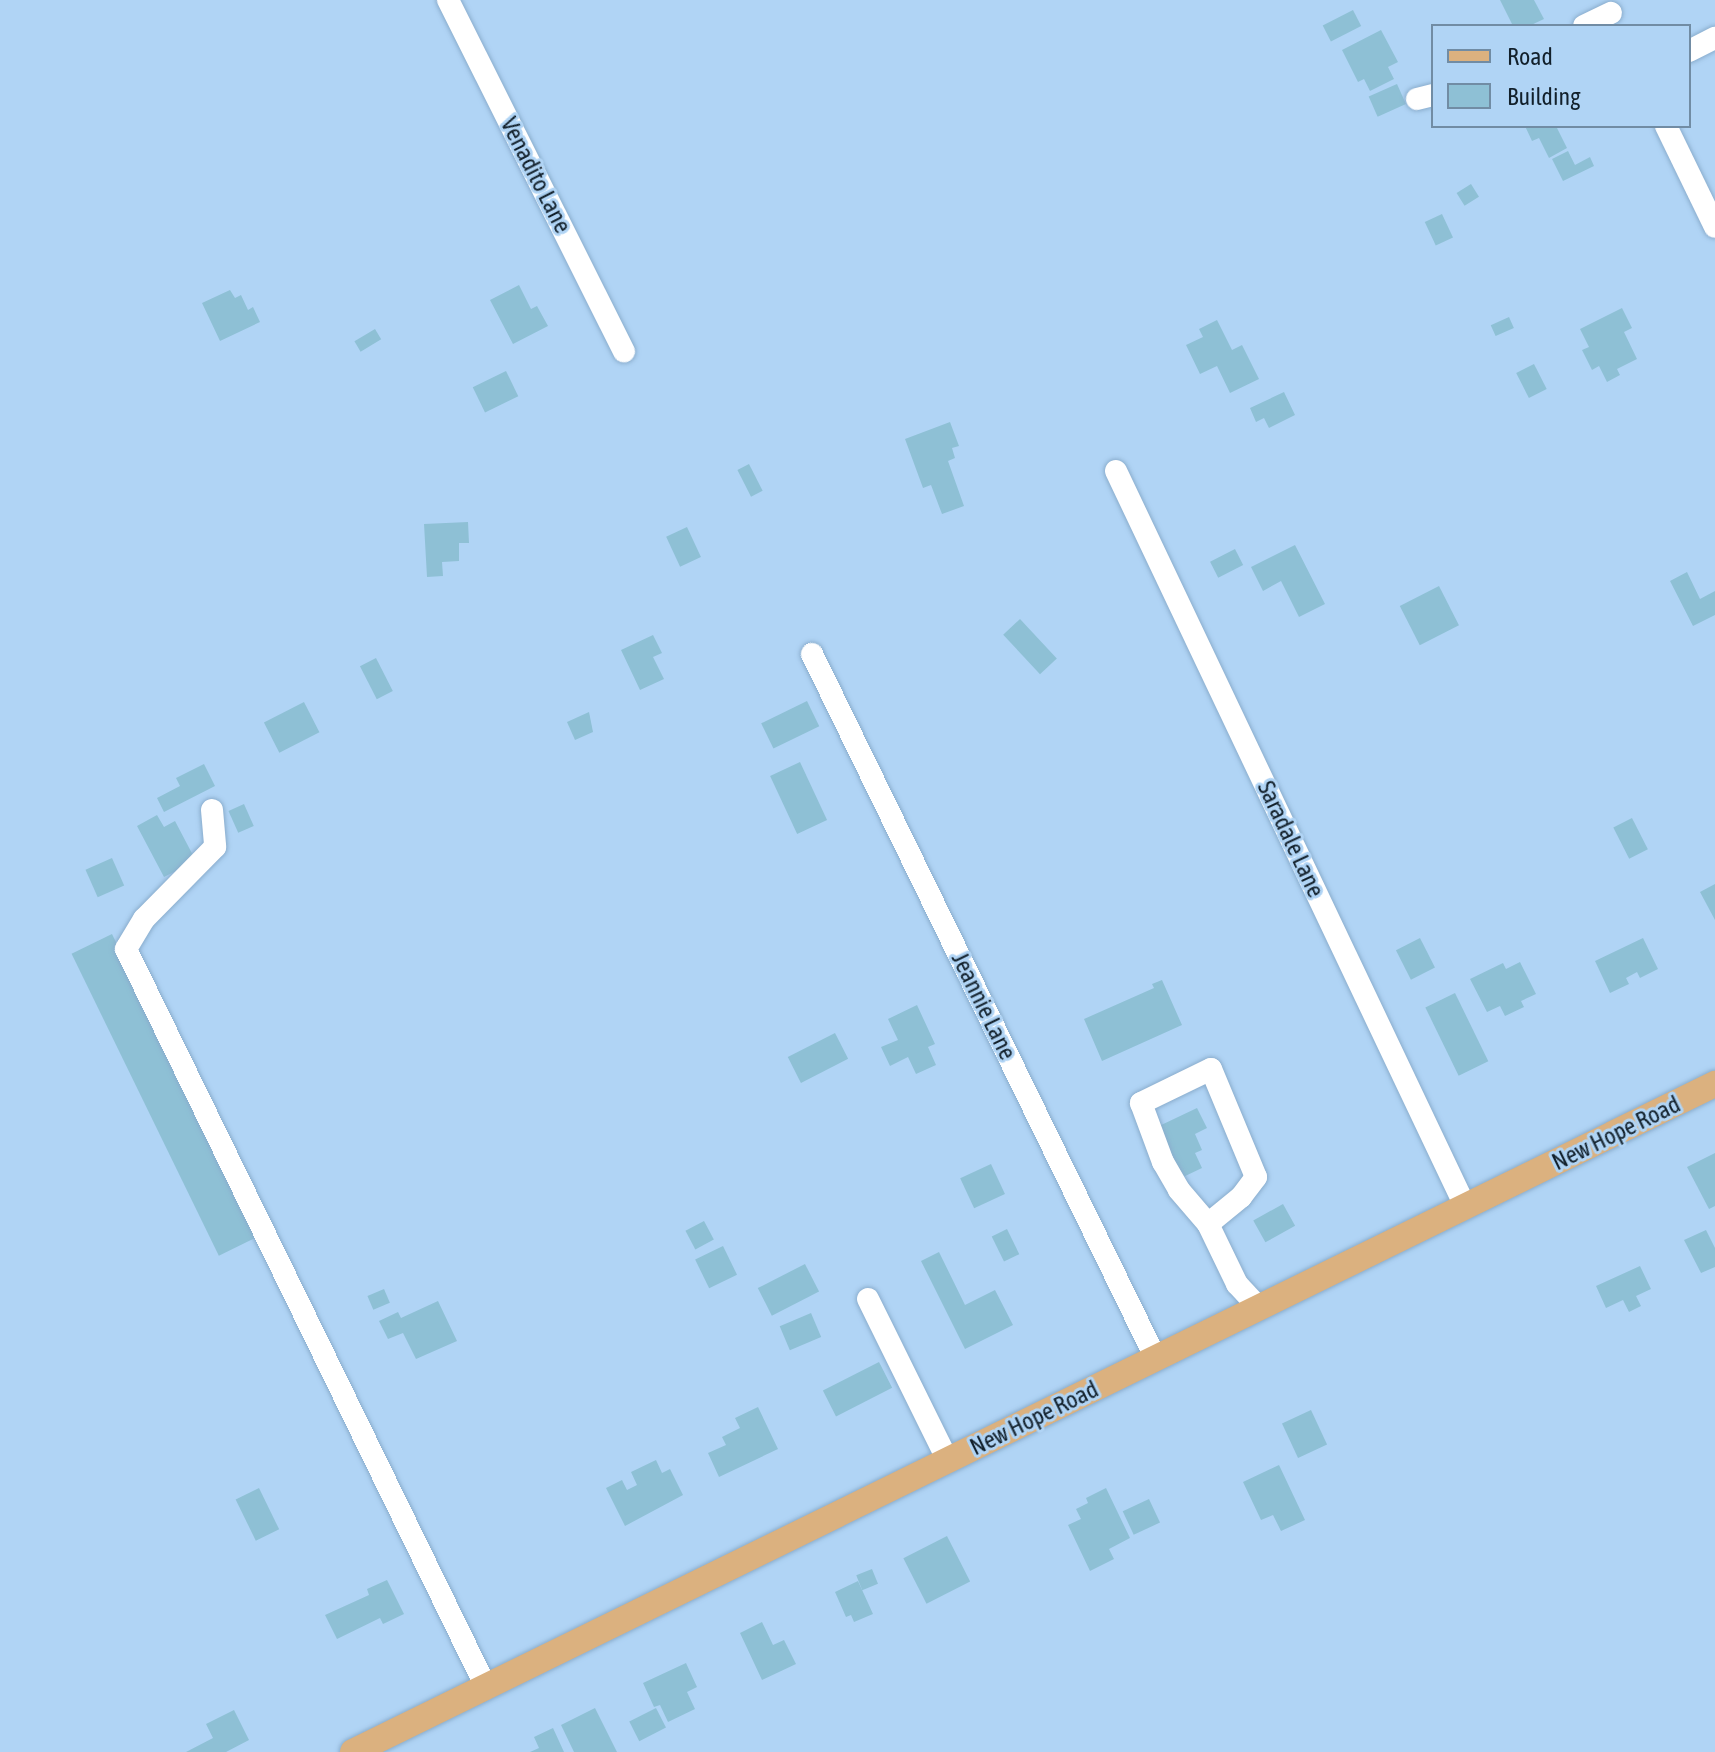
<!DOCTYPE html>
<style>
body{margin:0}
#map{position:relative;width:1715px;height:1752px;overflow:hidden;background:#b0d4f5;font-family:"Asap Condensed",sans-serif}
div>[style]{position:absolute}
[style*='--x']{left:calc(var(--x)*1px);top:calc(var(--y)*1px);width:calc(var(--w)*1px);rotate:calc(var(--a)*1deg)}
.building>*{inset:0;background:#8ec0d5;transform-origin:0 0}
.roads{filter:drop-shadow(0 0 2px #8aadcd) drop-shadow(0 0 2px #8aadcd)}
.minor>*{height:22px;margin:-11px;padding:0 11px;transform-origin:11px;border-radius:11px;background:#fff}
.major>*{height:26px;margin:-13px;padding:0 13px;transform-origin:13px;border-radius:13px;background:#dbb17f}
span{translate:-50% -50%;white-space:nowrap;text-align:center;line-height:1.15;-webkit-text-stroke:6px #b0d4f5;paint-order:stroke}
.street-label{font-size:24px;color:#12202b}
.legend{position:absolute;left:1431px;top:24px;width:260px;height:104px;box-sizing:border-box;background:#b0d4f5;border:2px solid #718ca4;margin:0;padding:10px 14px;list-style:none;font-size:24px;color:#12202b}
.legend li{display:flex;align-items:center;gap:16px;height:40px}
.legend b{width:40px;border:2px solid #718ca4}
</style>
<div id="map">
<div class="building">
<div style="clip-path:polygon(1500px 0,1534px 0,1544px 19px,1529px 26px,1513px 26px)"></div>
<div style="left:1353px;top:10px;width:18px;height:34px;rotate:63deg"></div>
<div style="clip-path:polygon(1381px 30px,1398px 62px,1388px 67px,1394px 79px,1370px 91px,1364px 79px,1358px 82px,1342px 50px)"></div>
<div style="left:1397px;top:84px;width:22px;height:31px;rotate:66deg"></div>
<div style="clip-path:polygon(1525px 126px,1556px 126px,1567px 148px,1549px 158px,1539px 138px,1532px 141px)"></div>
<div style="clip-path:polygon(1568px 151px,1575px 165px,1590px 157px,1594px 166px,1563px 181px,1552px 159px)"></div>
<div style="left:1471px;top:184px;width:15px;height:17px;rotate:58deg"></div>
<div style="left:1442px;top:214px;width:26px;height:19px;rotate:65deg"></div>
<div style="clip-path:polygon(519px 285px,531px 309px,537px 306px,548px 326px,513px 344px,490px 300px)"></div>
<div style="clip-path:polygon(230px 290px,235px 298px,241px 295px,248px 310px,253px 307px,260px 322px,220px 341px,202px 303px)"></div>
<div style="clip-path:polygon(1622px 308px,1632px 328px,1624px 332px,1637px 359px,1617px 369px,1620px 375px,1607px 382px,1599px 366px,1592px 370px,1582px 350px,1589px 347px,1580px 329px)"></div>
<div style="left:1509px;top:317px;width:12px;height:20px;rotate:66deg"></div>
<div style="clip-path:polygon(1217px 320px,1232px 350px,1242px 345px,1259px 379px,1230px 393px,1217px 366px,1200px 374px,1186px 345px,1203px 337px,1199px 329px)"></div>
<div style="left:375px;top:329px;width:12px;height:24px;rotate:59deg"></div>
<div style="left:1534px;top:364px;width:28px;height:20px;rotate:63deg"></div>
<div style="left:506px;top:371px;width:28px;height:37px;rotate:64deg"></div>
<div style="clip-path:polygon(1284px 392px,1295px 415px,1269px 428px,1264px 418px,1256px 422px,1250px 408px)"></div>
<div style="clip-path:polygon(950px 422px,959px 446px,952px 448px,955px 458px,948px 461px,964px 506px,942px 514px,931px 485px,923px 488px,905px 439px)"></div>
<div style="left:749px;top:464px;width:30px;height:13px;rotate:63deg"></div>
<div style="clip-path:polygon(468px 522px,469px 543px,459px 543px,459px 561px,442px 562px,443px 576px,427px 577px,424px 524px)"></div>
<div style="left:687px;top:527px;width:33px;height:23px;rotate:65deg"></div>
<div style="clip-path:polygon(1295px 545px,1325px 604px,1299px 617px,1281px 581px,1263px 591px,1251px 567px)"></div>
<div style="left:1235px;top:549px;width:18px;height:28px;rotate:63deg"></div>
<div style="clip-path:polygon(1687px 572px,1700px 599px,1715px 591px,1715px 615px,1693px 626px,1670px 581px)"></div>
<div style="left:1439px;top:586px;width:44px;height:44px;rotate:63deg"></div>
<div style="left:1020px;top:619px;width:54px;height:23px;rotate:47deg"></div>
<div style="clip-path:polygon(653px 635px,662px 653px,653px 657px,664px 679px,640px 690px,621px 650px)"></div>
<div style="left:376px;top:658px;width:37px;height:18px;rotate:63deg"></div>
<div style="left:807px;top:701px;width:28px;height:51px;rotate:64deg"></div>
<div style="left:304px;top:702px;width:34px;height:45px;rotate:63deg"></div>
<div style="clip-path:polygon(589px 712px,593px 732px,575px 740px,567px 722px)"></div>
<div style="left:800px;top:762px;width:64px;height:33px;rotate:65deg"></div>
<div style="clip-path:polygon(204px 764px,215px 786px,164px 812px,157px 798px,180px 786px,176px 778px)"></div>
<div style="left:244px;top:804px;width:24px;height:17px;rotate:66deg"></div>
<div style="clip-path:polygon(157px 815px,164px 827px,175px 821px,196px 861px,164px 877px,137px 826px)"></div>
<div style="left:1632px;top:818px;width:35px;height:21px;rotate:63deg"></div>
<div style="left:112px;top:858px;width:30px;height:29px;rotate:66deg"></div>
<div style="clip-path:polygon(1715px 884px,1715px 920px,1700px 892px)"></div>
<div style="left:112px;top:934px;width:336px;height:45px;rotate:64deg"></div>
<div style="left:1420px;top:938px;width:33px;height:27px;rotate:63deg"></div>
<div style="clip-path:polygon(1643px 938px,1658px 969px,1640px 978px,1637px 972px,1626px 978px,1629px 984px,1610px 993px,1595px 961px)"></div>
<div style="clip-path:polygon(1520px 962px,1536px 994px,1521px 1001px,1524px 1007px,1505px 1016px,1500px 1006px,1487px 1012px,1470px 979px,1503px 963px,1506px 969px)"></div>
<div style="clip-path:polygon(1162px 980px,1182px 1025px,1102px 1061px,1084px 1019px,1154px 988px,1152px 984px)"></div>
<div style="left:1455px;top:993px;width:76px;height:33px;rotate:64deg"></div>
<div style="clip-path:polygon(917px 1005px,935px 1044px,928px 1047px,936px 1065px,916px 1074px,908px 1057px,890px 1066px,881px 1047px,898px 1040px,888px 1019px)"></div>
<div style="left:835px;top:1033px;width:29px;height:53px;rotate:63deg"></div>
<div style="clip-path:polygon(1197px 1108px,1207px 1128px,1195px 1134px,1202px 1150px,1195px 1153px,1202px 1168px,1181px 1178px,1157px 1127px)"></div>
<div style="clip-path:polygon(1715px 1153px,1715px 1206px,1709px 1209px,1687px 1167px)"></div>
<div style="left:991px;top:1164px;width:33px;height:34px;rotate:65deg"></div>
<div style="left:1283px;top:1204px;width:25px;height:34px;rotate:61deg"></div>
<div style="left:704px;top:1221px;width:21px;height:21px;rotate:62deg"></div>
<div style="left:1007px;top:1229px;width:28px;height:17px;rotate:64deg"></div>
<div style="clip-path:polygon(1706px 1230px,1715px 1248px,1715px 1267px,1701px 1273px,1684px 1240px)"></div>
<div style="left:723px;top:1246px;width:32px;height:31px;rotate:64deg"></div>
<div style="clip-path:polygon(939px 1252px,965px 1305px,995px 1290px,1013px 1325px,965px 1349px,921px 1261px)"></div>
<div style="left:805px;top:1264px;width:31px;height:53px;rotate:63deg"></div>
<div style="clip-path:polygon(1640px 1266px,1651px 1289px,1636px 1296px,1641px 1306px,1629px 1312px,1623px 1300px,1606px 1308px,1596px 1286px)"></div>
<div style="left:384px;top:1289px;width:15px;height:18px;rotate:67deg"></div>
<div style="clip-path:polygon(438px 1301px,457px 1341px,416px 1359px,403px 1333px,388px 1339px,379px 1321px,398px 1312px,401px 1318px)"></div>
<div style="left:811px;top:1313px;width:26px;height:34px;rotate:67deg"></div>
<div style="left:879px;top:1362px;width:29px;height:63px;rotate:63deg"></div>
<div style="clip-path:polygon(758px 1407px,778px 1449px,719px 1477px,708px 1453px,726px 1445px,722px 1437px,740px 1428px,735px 1418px)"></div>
<div style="left:1311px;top:1410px;width:38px;height:32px;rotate:65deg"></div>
<div style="clip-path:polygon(656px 1460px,662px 1473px,670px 1469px,683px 1495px,625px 1526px,606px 1488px,622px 1480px,627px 1490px,637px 1485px,631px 1472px)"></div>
<div style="clip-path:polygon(1279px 1465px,1305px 1520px,1281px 1531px,1273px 1515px,1261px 1520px,1243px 1482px)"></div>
<div style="left:259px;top:1488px;width:46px;height:26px;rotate:64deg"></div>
<div style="clip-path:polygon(1106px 1488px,1130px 1538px,1109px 1549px,1114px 1559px,1090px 1571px,1068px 1525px,1081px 1519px,1076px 1509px,1088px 1503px,1086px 1498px)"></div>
<div style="left:1149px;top:1499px;width:26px;height:29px;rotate:65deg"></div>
<div style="left:947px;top:1536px;width:51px;height:49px;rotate:63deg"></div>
<div style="left:872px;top:1569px;width:16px;height:17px;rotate:68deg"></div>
<div style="clip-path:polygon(387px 1580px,404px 1614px,383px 1624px,380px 1618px,337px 1639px,325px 1615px,369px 1595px,367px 1589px)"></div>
<div style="clip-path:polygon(858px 1581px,873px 1614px,854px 1622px,851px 1615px,846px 1617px,835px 1592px)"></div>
<div style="clip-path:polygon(762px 1622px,773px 1645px,784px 1640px,796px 1664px,762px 1680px,740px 1633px)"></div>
<div style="clip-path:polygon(686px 1663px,697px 1687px,687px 1692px,695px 1709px,668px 1722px,660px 1705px,654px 1707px,643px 1683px)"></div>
<div style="clip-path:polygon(595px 1708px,617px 1752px,574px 1752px,561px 1725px)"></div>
<div style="left:656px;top:1708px;width:22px;height:30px;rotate:63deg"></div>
<div style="clip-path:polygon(234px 1710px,249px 1740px,226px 1752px,186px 1752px,213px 1738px,206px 1724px)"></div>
<div style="clip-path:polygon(553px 1728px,564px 1752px,530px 1752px,539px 1748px,534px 1737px)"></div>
</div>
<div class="roads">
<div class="minor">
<div style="--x:448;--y:0;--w:393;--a:63.4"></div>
<div style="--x:1584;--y:26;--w:30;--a:-26"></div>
<div style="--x:1689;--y:51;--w:29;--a:-27"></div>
<div style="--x:1417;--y:99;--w:16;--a:-14"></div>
<div style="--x:1666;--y:126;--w:112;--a:64.1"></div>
<div style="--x:1116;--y:471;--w:814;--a:64.6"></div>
<div style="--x:812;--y:654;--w:784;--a:63.99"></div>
<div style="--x:212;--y:810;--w:37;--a:85"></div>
<div style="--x:215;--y:847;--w:101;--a:134.6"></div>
<div style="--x:144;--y:919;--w:35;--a:121"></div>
<div style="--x:126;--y:949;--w:821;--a:64"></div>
<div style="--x:1208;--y:1224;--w:43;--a:-39.3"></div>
<div style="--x:1241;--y:1197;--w:25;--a:-53"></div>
<div style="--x:1256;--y:1177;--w:117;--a:-112.6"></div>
<div style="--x:1211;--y:1069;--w:78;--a:154.1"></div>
<div style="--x:1141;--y:1103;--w:63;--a:69.6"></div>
<div style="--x:1163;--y:1162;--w:32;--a:60"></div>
<div style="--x:1179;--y:1190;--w:45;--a:49.5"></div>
<div style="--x:1208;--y:1224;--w:67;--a:64.2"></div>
<div style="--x:1237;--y:1284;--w:33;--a:47"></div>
<div style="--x:868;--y:1299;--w:181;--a:63.7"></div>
</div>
<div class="major">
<div style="--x:353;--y:1752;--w:1517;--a:-26.13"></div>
</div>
</div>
<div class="street-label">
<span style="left:536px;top:175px;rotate:63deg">Venadito Lane</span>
<span style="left:1291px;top:839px;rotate:65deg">Saradale Lane</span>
<span style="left:984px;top:1006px;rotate:64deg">Jeannie Lane</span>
<span style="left:1616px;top:1133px;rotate:-26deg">New Hope Road</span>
<span style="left:1034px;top:1418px;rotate:-26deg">New Hope Road</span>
</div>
<ul class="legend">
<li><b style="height:10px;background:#dbb17f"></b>Road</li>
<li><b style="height:22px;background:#8ec0d5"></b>Building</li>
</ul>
</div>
